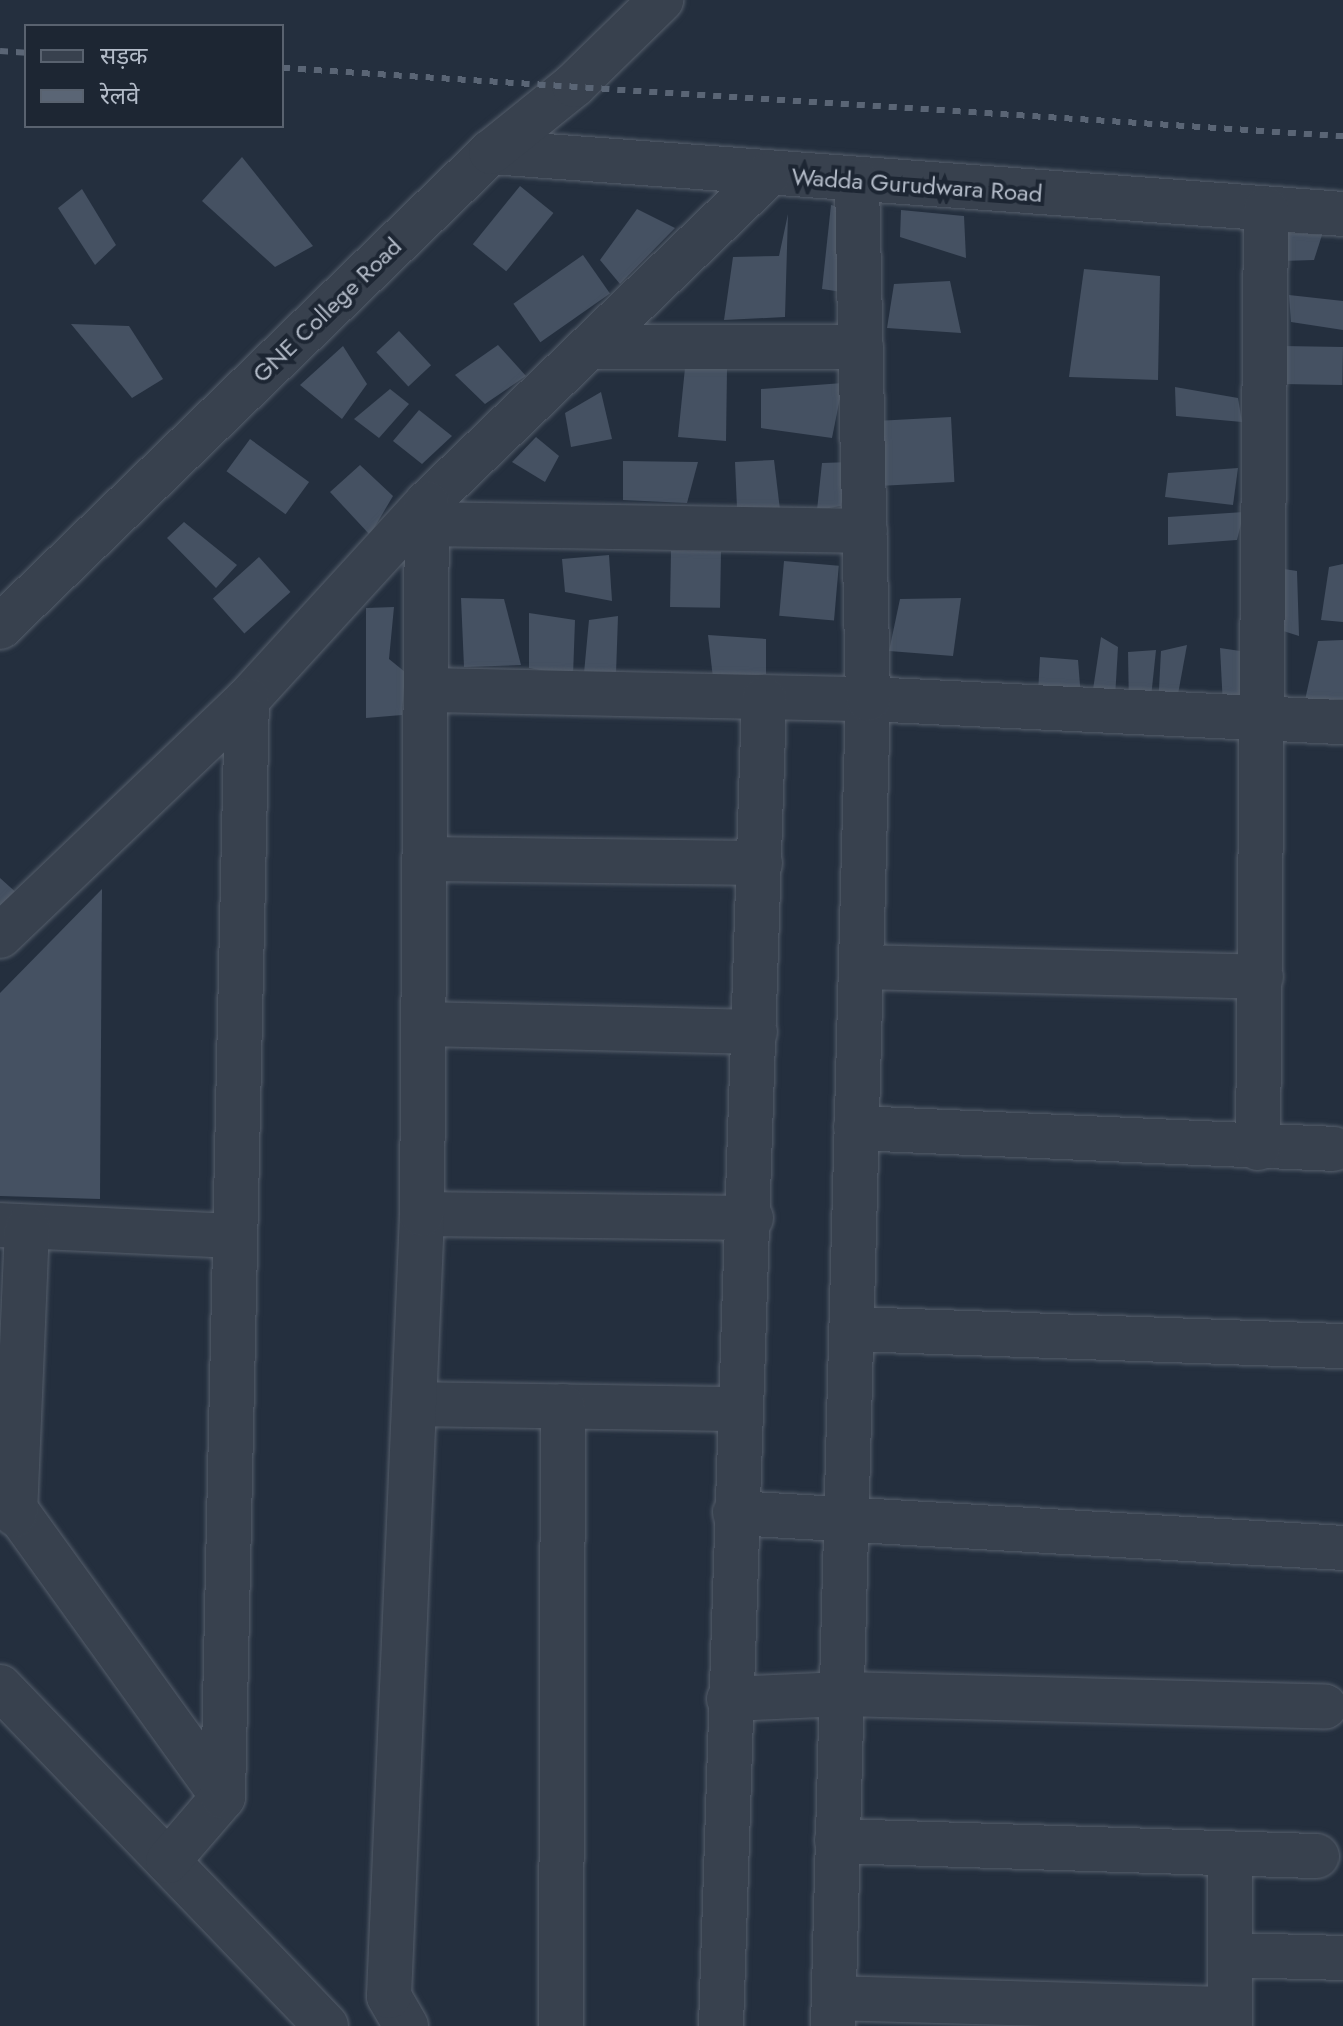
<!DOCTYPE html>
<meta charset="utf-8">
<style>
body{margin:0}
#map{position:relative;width:1343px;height:2026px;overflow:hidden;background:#242f3e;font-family:Jost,"Noto Sans Devanagari",sans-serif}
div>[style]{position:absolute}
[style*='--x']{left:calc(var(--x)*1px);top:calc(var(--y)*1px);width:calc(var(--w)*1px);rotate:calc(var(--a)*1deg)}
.building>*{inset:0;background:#455162;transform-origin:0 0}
.roads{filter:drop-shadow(0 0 2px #565f6c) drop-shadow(0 0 2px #565f6c)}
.minor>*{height:44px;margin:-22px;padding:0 22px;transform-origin:22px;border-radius:22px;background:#38414e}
.rail>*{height:6px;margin-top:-3px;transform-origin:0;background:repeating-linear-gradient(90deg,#5a6575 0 8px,transparent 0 16px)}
span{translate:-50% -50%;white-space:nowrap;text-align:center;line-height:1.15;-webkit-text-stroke:8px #1d2633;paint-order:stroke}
.street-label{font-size:24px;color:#b4bcc9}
.legend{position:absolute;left:24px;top:24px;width:260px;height:104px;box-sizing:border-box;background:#1d2633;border:2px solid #59626f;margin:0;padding:10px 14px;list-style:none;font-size:24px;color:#b4bcc9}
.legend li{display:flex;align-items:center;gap:16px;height:40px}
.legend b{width:40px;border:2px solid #59626f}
</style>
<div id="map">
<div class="building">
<div style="clip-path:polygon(242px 157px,313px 246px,275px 267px,202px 201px)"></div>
<div style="left:520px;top:186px;width:43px;height:75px;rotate:39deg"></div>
<div style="clip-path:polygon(82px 189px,116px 245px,95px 265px,58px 208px)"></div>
<div style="clip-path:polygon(831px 205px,846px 209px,842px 292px,822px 289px)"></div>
<div style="clip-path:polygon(637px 209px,675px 228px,620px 284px,600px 260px)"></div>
<div style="clip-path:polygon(901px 210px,964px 216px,966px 258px,900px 237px)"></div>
<div style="clip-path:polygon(788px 214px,785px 317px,724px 320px,733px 257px,779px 256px)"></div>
<div style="clip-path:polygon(1288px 233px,1322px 235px,1314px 260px,1282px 261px)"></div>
<div style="left:583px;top:255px;width:47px;height:85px;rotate:55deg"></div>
<div style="clip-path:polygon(1084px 269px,1160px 276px,1158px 380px,1069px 377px)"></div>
<div style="clip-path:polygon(950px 281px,961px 333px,887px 328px,894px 284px)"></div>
<div style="clip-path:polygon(1289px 295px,1343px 301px,1343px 330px,1291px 322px)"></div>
<div style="clip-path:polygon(71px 324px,129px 326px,163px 379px,132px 398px)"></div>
<div style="left:399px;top:331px;width:47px;height:31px;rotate:47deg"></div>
<div style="clip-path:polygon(498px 345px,526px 376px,485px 404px,455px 375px)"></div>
<div style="clip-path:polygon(343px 346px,367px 384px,342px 419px,300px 385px)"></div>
<div style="left:1283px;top:346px;width:60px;height:38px;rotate:1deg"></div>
<div style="clip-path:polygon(685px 368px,727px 369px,726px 441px,678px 437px)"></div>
<div style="clip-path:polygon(843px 383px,832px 438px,761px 428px,761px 389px)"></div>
<div style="clip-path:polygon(1175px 387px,1238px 398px,1242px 422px,1176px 416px)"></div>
<div style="clip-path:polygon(390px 389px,409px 404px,379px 438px,354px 419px)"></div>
<div style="clip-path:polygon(601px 392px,612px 439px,571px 447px,565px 413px)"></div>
<div style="clip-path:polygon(419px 410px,452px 436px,422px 464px,393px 441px)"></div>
<div style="left:951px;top:417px;width:65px;height:71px;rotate:87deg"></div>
<div style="clip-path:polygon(536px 437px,559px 456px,545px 482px,512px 462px)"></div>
<div style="left:250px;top:439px;width:73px;height:40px;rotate:36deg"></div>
<div style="clip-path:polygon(774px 460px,781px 518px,737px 508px,735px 462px)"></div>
<div style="clip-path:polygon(623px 461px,698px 462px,687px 503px,623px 500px)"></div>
<div style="clip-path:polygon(851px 462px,841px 506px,817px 510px,822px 463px)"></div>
<div style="clip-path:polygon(360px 465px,393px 496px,370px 535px,330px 492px)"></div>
<div style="clip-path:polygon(1238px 468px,1233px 505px,1165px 497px,1168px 473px)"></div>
<div style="clip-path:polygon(1244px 512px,1237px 540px,1168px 545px,1168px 517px)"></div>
<div style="clip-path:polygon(184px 522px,237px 565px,216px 588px,167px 538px)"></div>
<div style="left:671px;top:551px;width:50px;height:56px;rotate:1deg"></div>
<div style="clip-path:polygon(609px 555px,612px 601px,565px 592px,562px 559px)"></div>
<div style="left:259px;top:557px;width:47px;height:62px;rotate:48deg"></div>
<div style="left:784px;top:561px;width:55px;height:55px;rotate:5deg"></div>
<div style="clip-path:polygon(1343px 564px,1343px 622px,1321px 620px,1329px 567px)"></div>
<div style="clip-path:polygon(1284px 569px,1297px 571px,1299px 636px,1277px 629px)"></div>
<div style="clip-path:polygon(461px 598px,504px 599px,521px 665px,464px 667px)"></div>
<div style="clip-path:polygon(961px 598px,953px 656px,889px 651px,900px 599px)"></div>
<div style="clip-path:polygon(394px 607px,389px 659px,405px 672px,402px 715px,366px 718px,366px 608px)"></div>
<div style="clip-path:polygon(529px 613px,575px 620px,573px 676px,529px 668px)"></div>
<div style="clip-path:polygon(618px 616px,616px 674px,584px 673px,589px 620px)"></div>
<div style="clip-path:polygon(708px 635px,766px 639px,766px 674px,713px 678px)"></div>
<div style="clip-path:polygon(1101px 637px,1118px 647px,1115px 698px,1092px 696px)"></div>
<div style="clip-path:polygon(1343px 640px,1343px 699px,1305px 700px,1318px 641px)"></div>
<div style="clip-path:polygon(1187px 645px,1176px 705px,1158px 708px,1161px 651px)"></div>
<div style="clip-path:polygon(1220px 648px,1247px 652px,1251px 707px,1223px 706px)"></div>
<div style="clip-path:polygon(1156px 650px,1150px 707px,1129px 708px,1128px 652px)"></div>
<div style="clip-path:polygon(1040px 657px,1078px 660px,1081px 698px,1038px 693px)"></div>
<div style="clip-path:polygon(0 878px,20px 896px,0 908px)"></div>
<div style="clip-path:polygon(102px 889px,100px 1199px,0 1196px,0 993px)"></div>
</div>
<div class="roads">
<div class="minor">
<div style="--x:491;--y:152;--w:854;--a:4.16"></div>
<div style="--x:590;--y:347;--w:271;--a:0"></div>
<div style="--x:427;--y:524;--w:438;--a:0.9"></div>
<div style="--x:0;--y:627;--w:683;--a:-44.05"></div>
<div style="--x:491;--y:152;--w:107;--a:-38.9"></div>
<div style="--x:574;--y:85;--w:122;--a:-44.3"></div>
<div style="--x:429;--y:690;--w:439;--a:1.2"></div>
<div style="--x:868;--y:699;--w:476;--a:2.8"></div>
<div style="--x:427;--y:859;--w:333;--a:0.7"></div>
<div style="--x:0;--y:936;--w:342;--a:-43.7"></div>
<div style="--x:247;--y:700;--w:267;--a:-47.6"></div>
<div style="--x:427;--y:503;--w:473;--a:-43.9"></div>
<div style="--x:862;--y:967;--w:399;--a:1.4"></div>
<div style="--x:425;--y:1024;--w:330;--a:1.4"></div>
<div style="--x:856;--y:1128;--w:478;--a:2.5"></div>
<div style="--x:1258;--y:1148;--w:939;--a:-89.51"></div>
<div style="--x:422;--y:1214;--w:329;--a:0.7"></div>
<div style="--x:0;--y:1225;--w:233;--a:2.7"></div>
<div style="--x:853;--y:1329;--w:490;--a:2"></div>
<div style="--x:415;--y:1404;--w:324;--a:0.9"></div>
<div style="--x:0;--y:1488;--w:381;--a:54.2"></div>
<div style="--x:735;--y:1513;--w:609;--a:3.29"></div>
<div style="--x:15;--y:1514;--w:286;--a:-87.6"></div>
<div style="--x:0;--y:1687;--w:470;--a:46.1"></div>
<div style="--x:729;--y:1699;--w:115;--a:-2.5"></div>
<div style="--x:844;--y:1694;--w:481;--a:1.5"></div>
<div style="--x:837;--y:1841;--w:480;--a:1.8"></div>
<div style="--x:168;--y:1861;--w:84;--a:-49.3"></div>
<div style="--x:223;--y:1797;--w:1097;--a:-88.75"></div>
<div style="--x:1230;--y:1955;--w:113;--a:1.5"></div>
<div style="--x:834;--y:1998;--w:395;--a:1.6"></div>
<div style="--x:406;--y:2026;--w:34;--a:-120"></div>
<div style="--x:389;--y:1996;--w:783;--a:-87.58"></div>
<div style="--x:422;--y:1214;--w:711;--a:-89.6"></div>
<div style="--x:561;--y:2026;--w:620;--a:-89.82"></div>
<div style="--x:721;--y:2026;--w:1328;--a:-88.14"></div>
<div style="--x:833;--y:2026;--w:1327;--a:-88.49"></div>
<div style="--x:868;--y:699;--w:518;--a:-91.22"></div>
<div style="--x:1230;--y:2026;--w:170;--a:-90"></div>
</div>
</div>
<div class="rail">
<div style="--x:0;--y:51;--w:26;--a:4"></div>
<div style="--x:282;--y:68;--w:1063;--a:3.67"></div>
</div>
<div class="street-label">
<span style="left:917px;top:185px;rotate:4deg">Wadda Gurudwara Road</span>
<span style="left:327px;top:310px;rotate:-44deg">GNE College Road</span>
</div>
<ul class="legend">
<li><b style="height:10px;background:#38414e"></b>सड़क</li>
<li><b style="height:10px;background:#5a6575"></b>रेलवे</li>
</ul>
</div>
